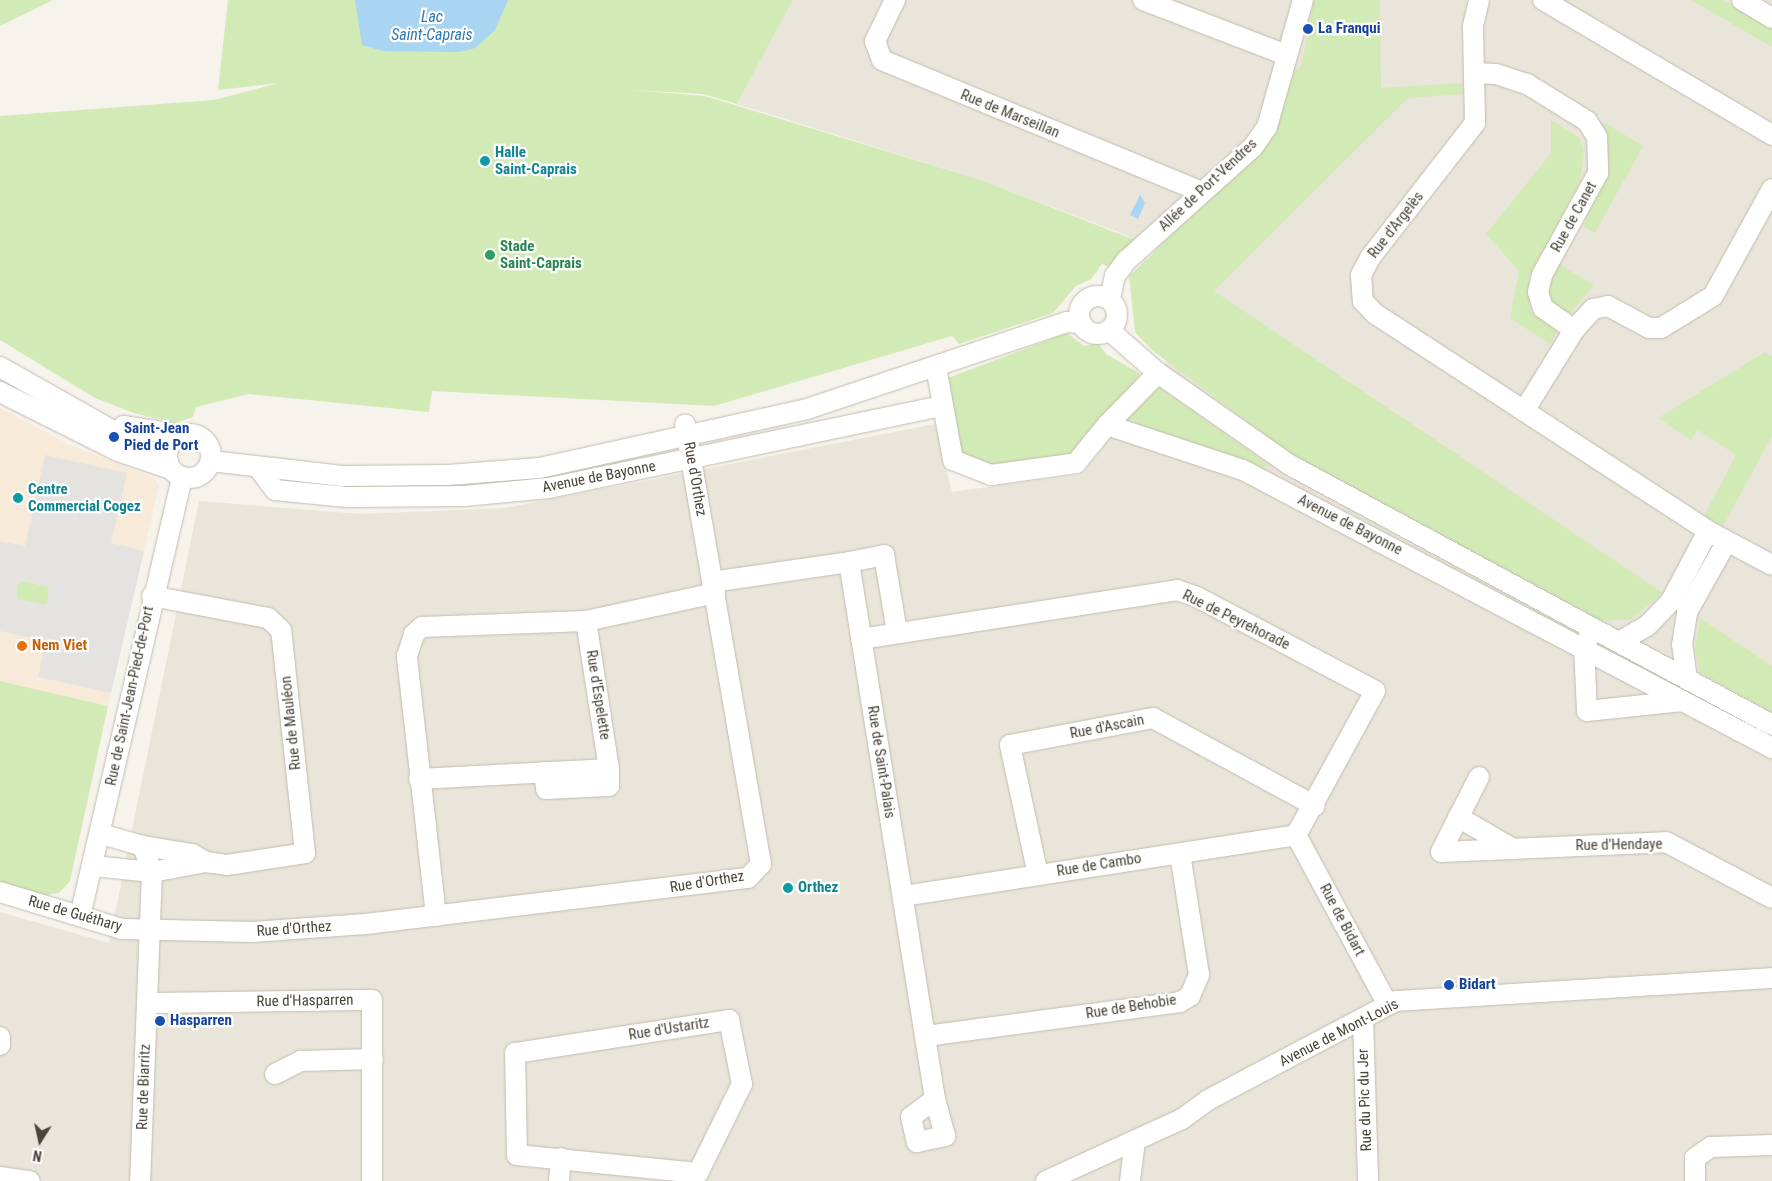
<!DOCTYPE html>
<meta charset="utf-8">
<style>
body{margin:0}
#map{position:relative;width:1772px;height:1181px;overflow:hidden;background:#f6f3ec;font-family:"Roboto Condensed",sans-serif}
div>[style]{position:absolute}
[style*='--x']{left:calc(var(--x)*1px);top:calc(var(--y)*1px);width:calc(var(--w)*1px);rotate:calc(var(--a)*1deg)}
.residential>*{inset:0;background:#eae5da}
.commercial>*{inset:0;background:#f7ead8}
.green>*{inset:0;background:#d2eab5}
.parking>*{inset:0;background:#e5e3e0}
.water>*{inset:0;background:#a9d4f2}
.roads{filter:drop-shadow(0 0 1px #c2bbae) drop-shadow(0 0 1px #c2bbae)}
.minor>*{height:20px;margin:-10px;padding:0 10px;transform-origin:10px;border-radius:10px;background:#fff}
.minor>.ring{margin:-10px;padding:0;box-sizing:content-box;background:none;border:20px solid #fff;border-radius:50%}
.dots>*{width:14px;height:14px;translate:-50% -50%;box-sizing:border-box;border:2px solid #fff;border-radius:50%}
span{translate:-50% -50%;white-space:nowrap;text-align:center;line-height:1.15;-webkit-text-stroke:4.5px #fff;paint-order:stroke}
.transit-label{font-size:15px;color:#164399;font-weight:700}
.left{translate:0 -50%;text-align:left}
.street-label{font-size:15px;color:#4b4439}
.culture-label{font-size:15px;color:#0d838f;font-weight:700}
.leisure-label{font-size:15px;color:#27864d;font-weight:700}
.food-label{font-size:15px;color:#c56008;font-weight:700}
.water-label{font-size:16px;color:#2e7ab2;font-style:italic}
.north{position:absolute;left:15px;top:1116px;width:50px;height:50px;-webkit-text-stroke:4px #fff;paint-order:stroke;rotate:190deg;font-size:14px;font-weight:700;line-height:20px;text-align:center;color:#4b4439}
.north::after{content:'';display:block;margin:auto;width:18px;height:22px;background:#4b4439;clip-path:polygon(50% 0,100% 100%,50% 72%,0 100%)}
</style>
<div id="map">
<div class="residential">
<div style="clip-path:polygon(793px 0,1772px 0,1772px 1181px,0 1181px,0 912px,109px 943px,199px 501px,361px 514px,505px 508px,935px 424px,952px 492px,1082px 474px,1145px 394px,1214px 291px,1126px 235px,984px 181px,737px 104px)"></div>
</div>
<div class="commercial">
<div style="clip-path:polygon(0 408px,70px 445px,154px 478px,159px 485px,108px 706px,0 681px)"></div>
</div>
<div class="green">
<div style="clip-path:polygon(0 0,53px 0,0 26px)"></div>
<div style="clip-path:polygon(228px 0,793px 0,737px 104px,703px 94px,630px 90px,705px 96px,984px 181px,1135px 240px,1109px 267px,1102px 264px,1091px 279px,1076px 286px,1053px 313px,959px 344px,952px 336px,714px 406px,432px 391px,429px 412px,249px 394px,196px 407px,193px 417px,175px 423px,134px 413px,95px 398px,0 340px,0 116px,214px 100px,279px 83px,218px 90px)"></div>
<div style="clip-path:polygon(1314px 0,1380px 0,1381px 88px,1462px 83px,1463px 94px,1408px 98px,1214px 291px,1663px 593px,1631px 619px,1601px 621px,1300px 461px,1153px 351px,1135px 332px,1129px 276px,1270px 141px,1291px 72px,1301px 67px)"></div>
<div style="clip-path:polygon(1691px 0,1724px 0,1772px 28px,1772px 47px)"></div>
<div style="clip-path:polygon(1551px 120px,1580px 138px,1584px 153px,1580px 181px,1529px 278px,1530px 311px,1558px 330px,1550px 344px,1510px 318px,1519px 271px,1486px 234px,1551px 153px)"></div>
<div style="clip-path:polygon(1604px 122px,1643px 146px,1595px 233px,1584px 227px,1599px 186px,1600px 130px)"></div>
<div style="clip-path:polygon(1559px 264px,1594px 285px,1571px 313px,1551px 308px,1545px 287px)"></div>
<div style="clip-path:polygon(1067px 333px,1084px 346px,1098px 343px,1106px 354px,1139px 373px,1140px 384px,1070px 459px,992px 469px,957px 453px,948px 378px)"></div>
<div style="clip-path:polygon(1765px 352px,1772px 356px,1772px 436px,1723px 526px,1704px 516px,1736px 455px,1698px 430px,1691px 440px,1658px 418px)"></div>
<div style="clip-path:polygon(1160px 388px,1267px 464px,1262px 473px,1123px 422px,1145px 394px)"></div>
<div style="clip-path:polygon(23px 581px,49px 587px,48px 602px,44px 605px,17px 599px,17px 585px)"></div>
<div style="clip-path:polygon(1700px 618px,1772px 666px,1772px 712px,1700px 673px,1695px 648px)"></div>
<div style="clip-path:polygon(0 681px,108px 706px,70px 881px,59px 893px,41px 896px,0 884px)"></div>
</div>
<div class="parking">
<div style="clip-path:polygon(evenodd,45px 455px,127px 473px,111px 543px,144px 551px,111px 693px,38px 677px,46px 641px,0 631px,0 541px,25px 546px,45px 455px,24px 581px,49px 587px,48px 602px,44px 605px,17px 599px,17px 585px,24px 581px)"></div>
</div>
<div class="water">
<div style="clip-path:polygon(355px 0,508px 0,495px 30px,475px 48px,459px 52px,383px 51px,362px 45px)"></div>
<div style="clip-path:polygon(1140px 195px,1145px 203px,1138px 219px,1130px 215px)"></div>
</div>
<div class="roads">
<div class="minor">
<div style="--x:895;--y:0;--w:46;--a:116"></div>
<div style="--x:875;--y:41;--w:20;--a:70"></div>
<div style="--x:882;--y:60;--w:344;--a:22.4"></div>
<div style="--x:1143;--y:0;--w:153;--a:21"></div>
<div style="--x:1479;--y:0;--w:28;--a:103"></div>
<div style="--x:1473;--y:27;--w:96;--a:88.8"></div>
<div style="--x:1475;--y:123;--w:171;--a:127.9"></div>
<div style="--x:1370;--y:258;--w:19;--a:118"></div>
<div style="--x:1361;--y:275;--w:26;--a:86"></div>
<div style="--x:1363;--y:301;--w:16;--a:47"></div>
<div style="--x:1374;--y:313;--w:399;--a:33.1"></div>
<div style="--x:1708;--y:531;--w:72;--a:28"></div>
<div style="--x:1543;--y:0;--w:266;--a:30.5"></div>
<div style="--x:1742;--y:0;--w:35;--a:31"></div>
<div style="--x:1475;--y:73;--w:21;--a:3"></div>
<div style="--x:1496;--y:74;--w:33;--a:18"></div>
<div style="--x:1527;--y:84;--w:70;--a:31.7"></div>
<div style="--x:1587;--y:121;--w:19;--a:58"></div>
<div style="--x:1597;--y:137;--w:36;--a:88"></div>
<div style="--x:1598;--y:173;--w:116;--a:118.8"></div>
<div style="--x:1542;--y:275;--w:17;--a:103"></div>
<div style="--x:1538;--y:292;--w:17;--a:73"></div>
<div style="--x:1543;--y:308;--w:38;--a:35"></div>
<div class="ring" style="left:1079px;top:296px;width:18px;height:18px"></div>
<div style="--x:1110;--y:299;--w:24;--a:-78"></div>
<div style="--x:1115;--y:276;--w:19;--a:-54"></div>
<div style="--x:1126;--y:261;--w:171;--a:-41.9"></div>
<div style="--x:1253;--y:147;--w:24;--a:-55"></div>
<div style="--x:1267;--y:127;--w:132;--a:-74.2"></div>
<div style="--x:1109;--y:330;--w:65;--a:41.3"></div>
<div style="--x:1158;--y:373;--w:161;--a:34.9"></div>
<div style="--x:1290;--y:465;--w:548;--a:28.34"></div>
<div style="--x:0;--y:367;--w:193;--a:29.5"></div>
<div style="--x:936;--y:367;--w:95;--a:79.6"></div>
<div style="--x:953;--y:460;--w:41;--a:21.5"></div>
<div style="--x:991;--y:475;--w:86;--a:-8"></div>
<div style="--x:1076;--y:463;--w:49;--a:-50.8"></div>
<div style="--x:1107;--y:425;--w:143;--a:18.3"></div>
<div style="--x:1243;--y:470;--w:598;--a:27.72"></div>
<div style="--x:0;--y:392;--w:132;--a:26.6"></div>
<div style="--x:118;--y:451;--w:53;--a:18.8"></div>
<div style="--x:1524;--y:411;--w:95;--a:-58.3"></div>
<div style="--x:1574;--y:330;--w:28;--a:-48"></div>
<div style="--x:1593;--y:309;--w:15;--a:-11"></div>
<div style="--x:1608;--y:306;--w:47;--a:28.2"></div>
<div style="--x:1649;--y:328;--w:12;--a:0"></div>
<div style="--x:1661;--y:328;--w:61;--a:-31.6"></div>
<div style="--x:1713;--y:296;--w:122;--a:-61.1"></div>
<div style="--x:1107;--y:425;--w:73;--a:-45.6"></div>
<div style="--x:123;--y:426;--w:60;--a:8.7"></div>
<div class="ring" style="left:167px;top:434px;width:24px;height:24px"></div>
<div style="--x:211;--y:461;--w:132;--a:6.5"></div>
<div style="--x:342;--y:476;--w:106;--a:-0.5"></div>
<div style="--x:448;--y:475;--w:91;--a:-4.4"></div>
<div style="--x:539;--y:468;--w:274;--a:-12.4"></div>
<div style="--x:807;--y:409;--w:274;--a:-18.5"></div>
<div style="--x:1067;--y:322;--w:14;--a:4"></div>
<div style="--x:260;--y:470;--w:25;--a:53"></div>
<div style="--x:275;--y:490;--w:72;--a:5.6"></div>
<div style="--x:347;--y:497;--w:117;--a:-0.5"></div>
<div style="--x:464;--y:496;--w:85;--a:-5.4"></div>
<div style="--x:549;--y:488;--w:402;--a:-11.8"></div>
<div style="--x:849;--y:562;--w:36;--a:-11"></div>
<div style="--x:884;--y:555;--w:78;--a:80.4"></div>
<div style="--x:712;--y:582;--w:138;--a:-8.3"></div>
<div style="--x:849;--y:562;--w:544;--a:80.9"></div>
<div style="--x:935;--y:1099;--w:30;--a:143"></div>
<div style="--x:911;--y:1117;--w:26;--a:77"></div>
<div style="--x:917;--y:1142;--w:29;--a:-12"></div>
<div style="--x:945;--y:1136;--w:38;--a:-105"></div>
<div style="--x:1589;--y:637;--w:10;--a:119"></div>
<div style="--x:1584;--y:646;--w:65;--a:87.4"></div>
<div style="--x:1587;--y:711;--w:96;--a:-6"></div>
<div style="--x:861;--y:639;--w:320;--a:-8.8"></div>
<div style="--x:1177;--y:590;--w:21;--a:19"></div>
<div style="--x:1197;--y:597;--w:201;--a:27.8"></div>
<div style="--x:1375;--y:691;--w:164;--a:118.7"></div>
<div style="--x:1619;--y:642;--w:32;--a:-30"></div>
<div style="--x:1647;--y:626;--w:35;--a:-46"></div>
<div style="--x:1671;--y:601;--w:79;--a:-62.1"></div>
<div style="--x:1687;--y:679;--w:34;--a:-98"></div>
<div style="--x:1682;--y:645;--w:33;--a:-81"></div>
<div style="--x:1687;--y:612;--w:81;--a:-60.6"></div>
<div style="--x:544;--y:772;--w:17;--a:83"></div>
<div style="--x:546;--y:789;--w:63;--a:-2.7"></div>
<div style="--x:609;--y:786;--w:17;--a:-90"></div>
<div style="--x:1479;--y:777;--w:84;--a:116.9"></div>
<div style="--x:1441;--y:852;--w:225;--a:-2.5"></div>
<div style="--x:1666;--y:842;--w:120;--a:27.8"></div>
<div style="--x:419;--y:779;--w:190;--a:-3"></div>
<div style="--x:609;--y:769;--w:150;--a:-98.8"></div>
<div style="--x:1458;--y:817;--w:64;--a:30.2"></div>
<div style="--x:101;--y:834;--w:44;--a:15.9"></div>
<div style="--x:143;--y:846;--w:28;--a:71"></div>
<div style="--x:152;--y:872;--w:309;--a:92.2"></div>
<div style="--x:1296;--y:835;--w:193;--a:61.6"></div>
<div style="--x:143;--y:846;--w:50;--a:9.3"></div>
<div style="--x:192;--y:854;--w:16;--a:30"></div>
<div style="--x:93;--y:866;--w:59;--a:5.8"></div>
<div style="--x:152;--y:872;--w:55;--a:-10.5"></div>
<div style="--x:206;--y:862;--w:21;--a:8"></div>
<div style="--x:227;--y:865;--w:79;--a:-8.7"></div>
<div style="--x:305;--y:853;--w:224;--a:-96.1"></div>
<div style="--x:281;--y:630;--w:18;--a:-137"></div>
<div style="--x:268;--y:618;--w:118;--a:-169.3"></div>
<div style="--x:1038;--y:875;--w:133;--a:-102.2"></div>
<div style="--x:1010;--y:745;--w:146;--a:-10.7"></div>
<div style="--x:1153;--y:718;--w:184;--a:28.5"></div>
<div style="--x:0;--y:892;--w:127;--a:16.9"></div>
<div style="--x:122;--y:929;--w:130;--a:1.3"></div>
<div style="--x:252;--y:932;--w:114;--a:-4"></div>
<div style="--x:366;--y:924;--w:385;--a:-6.9"></div>
<div style="--x:748;--y:878;--w:19;--a:-47"></div>
<div style="--x:761;--y:864;--w:446;--a:-99.8"></div>
<div style="--x:903;--y:896;--w:398;--a:-8.8"></div>
<div style="--x:80;--y:916;--w:451;--a:-76.9"></div>
<div style="--x:436;--y:916;--w:262;--a:-96.4"></div>
<div style="--x:407;--y:656;--w:23;--a:-72"></div>
<div style="--x:414;--y:634;--w:11;--a:-41"></div>
<div style="--x:422;--y:627;--w:164;--a:-2.1"></div>
<div style="--x:586;--y:621;--w:132;--a:-12.2"></div>
<div style="--x:147;--y:1003;--w:225;--a:-0.8"></div>
<div style="--x:372;--y:1000;--w:181;--a:90"></div>
<div style="--x:1363;--y:1019;--w:162;--a:88.2"></div>
<div style="--x:729;--y:1020;--w:65;--a:78.5"></div>
<div style="--x:742;--y:1084;--w:99;--a:116.3"></div>
<div style="--x:698;--y:1173;--w:182;--a:-174.3"></div>
<div style="--x:517;--y:1155;--w:102;--a:-91.1"></div>
<div style="--x:515;--y:1053;--w:217;--a:-8.8"></div>
<div style="--x:926;--y:1036;--w:256;--a:-7.6"></div>
<div style="--x:1180;--y:1002;--w:12;--a:-31"></div>
<div style="--x:1190;--y:996;--w:23;--a:-67"></div>
<div style="--x:1199;--y:975;--w:123;--a:-98.9"></div>
<div style="--x:0;--y:1037;--w:8;--a:90"></div>
<div style="--x:275;--y:1074;--w:29;--a:-27"></div>
<div style="--x:301;--y:1061;--w:72;--a:-1.6"></div>
<div style="--x:0;--y:1177;--w:30;--a:8"></div>
<div style="--x:559;--y:1181;--w:23;--a:-85"></div>
<div style="--x:1046;--y:1181;--w:149;--a:-24.5"></div>
<div style="--x:1182;--y:1119;--w:32;--a:-36"></div>
<div style="--x:1208;--y:1100;--w:212;--a:-27.8"></div>
<div style="--x:1396;--y:1001;--w:377;--a:-3.5"></div>
<div style="--x:1130;--y:1181;--w:40;--a:-82.9"></div>
<div style="--x:1695;--y:1181;--w:23;--a:-90"></div>
<div style="--x:1695;--y:1158;--w:19;--a:-35"></div>
<div style="--x:1711;--y:1147;--w:61;--a:-1.9"></div>
</div>
</div>
<div class="dots">
<div style="left:1308px;top:29px;background:#1a4fb4"></div>
<div style="left:485px;top:161px;background:#0f9aa8"></div>
<div style="left:490px;top:255px;background:#2e9e5b"></div>
<div style="left:114px;top:437px;background:#1a4fb4"></div>
<div style="left:18px;top:498px;background:#0f9aa8"></div>
<div style="left:22px;top:646px;background:#e8710a"></div>
<div style="left:788px;top:888px;background:#0f9aa8"></div>
<div style="left:1449px;top:985px;background:#1a4fb4"></div>
<div style="left:160px;top:1021px;background:#1a4fb4"></div>
</div>
<div class="transit-label">
<span class="left" style="left:1318px;top:29px">La Franqui</span>
<span class="left" style="left:124px;top:437px">Saint-Jean<br>Pied de Port</span>
<span class="left" style="left:1459px;top:985px">Bidart</span>
<span class="left" style="left:170px;top:1021px">Hasparren</span>
</div>
<div class="street-label">
<span style="left:1010px;top:114px;rotate:22deg">Rue de Marseillan</span>
<span style="left:1208px;top:185px;rotate:-43deg">Allée de Port-Vendres</span>
<span style="left:1574px;top:217px;rotate:-61deg">Rue de Canet</span>
<span style="left:1396px;top:225px;rotate:-52deg">Rue d'Argelès</span>
<span style="left:599px;top:477px;rotate:-11deg">Avenue de Bayonne</span>
<span style="left:695px;top:479px;rotate:80deg">Rue d'Orthez</span>
<span style="left:1350px;top:525px;rotate:27deg">Avenue de Bayonne</span>
<span style="left:1236px;top:620px;rotate:26deg">Rue de Peyrehorade</span>
<span style="left:598px;top:695px;rotate:81deg">Rue d'Espelette</span>
<span style="left:130px;top:696px;rotate:-78deg">Rue de Saint-Jean-Pied-de-Port</span>
<span style="left:291px;top:723px;rotate:-96deg">Rue de Mauléon</span>
<span style="left:1107px;top:727px;rotate:-11deg">Rue d'Ascain</span>
<span style="left:881px;top:762px;rotate:81deg">Rue de Saint-Palais</span>
<span style="left:1619px;top:845px;rotate:-1deg">Rue d'Hendaye</span>
<span style="left:1099px;top:865px;rotate:-9deg">Rue de Cambo</span>
<span style="left:707px;top:882px;rotate:-9deg">Rue d'Orthez</span>
<span style="left:75px;top:914px;rotate:16deg">Rue de Guéthary</span>
<span style="left:1342px;top:920px;rotate:62deg">Rue de Bidart</span>
<span style="left:294px;top:929px;rotate:-4deg">Rue d'Orthez</span>
<span style="left:305px;top:1001px;rotate:-1deg">Rue d'Hasparren</span>
<span style="left:1131px;top:1007px;rotate:-9deg">Rue de Behobie</span>
<span style="left:669px;top:1029px;rotate:-9deg">Rue d'Ustaritz</span>
<span style="left:1339px;top:1033px;rotate:-27deg">Avenue de Mont-Louis</span>
<span style="left:144px;top:1087px;rotate:-88deg">Rue de Biarritz</span>
<span style="left:1365px;top:1100px;rotate:-92deg">Rue du Pic du Jer</span>
</div>
<div class="culture-label">
<span class="left" style="left:495px;top:161px">Halle<br>Saint-Caprais</span>
<span class="left" style="left:28px;top:498px">Centre<br>Commercial Cogez</span>
<span class="left" style="left:798px;top:888px">Orthez</span>
</div>
<div class="leisure-label">
<span class="left" style="left:500px;top:255px">Stade<br>Saint-Caprais</span>
</div>
<div class="food-label">
<span class="left" style="left:32px;top:646px">Nem Viet</span>
</div>
<div class="water-label">
<span style="left:432px;top:26px">Lac<br>Saint-Caprais</span>
</div>
<div class="north">N</div>
</div>
